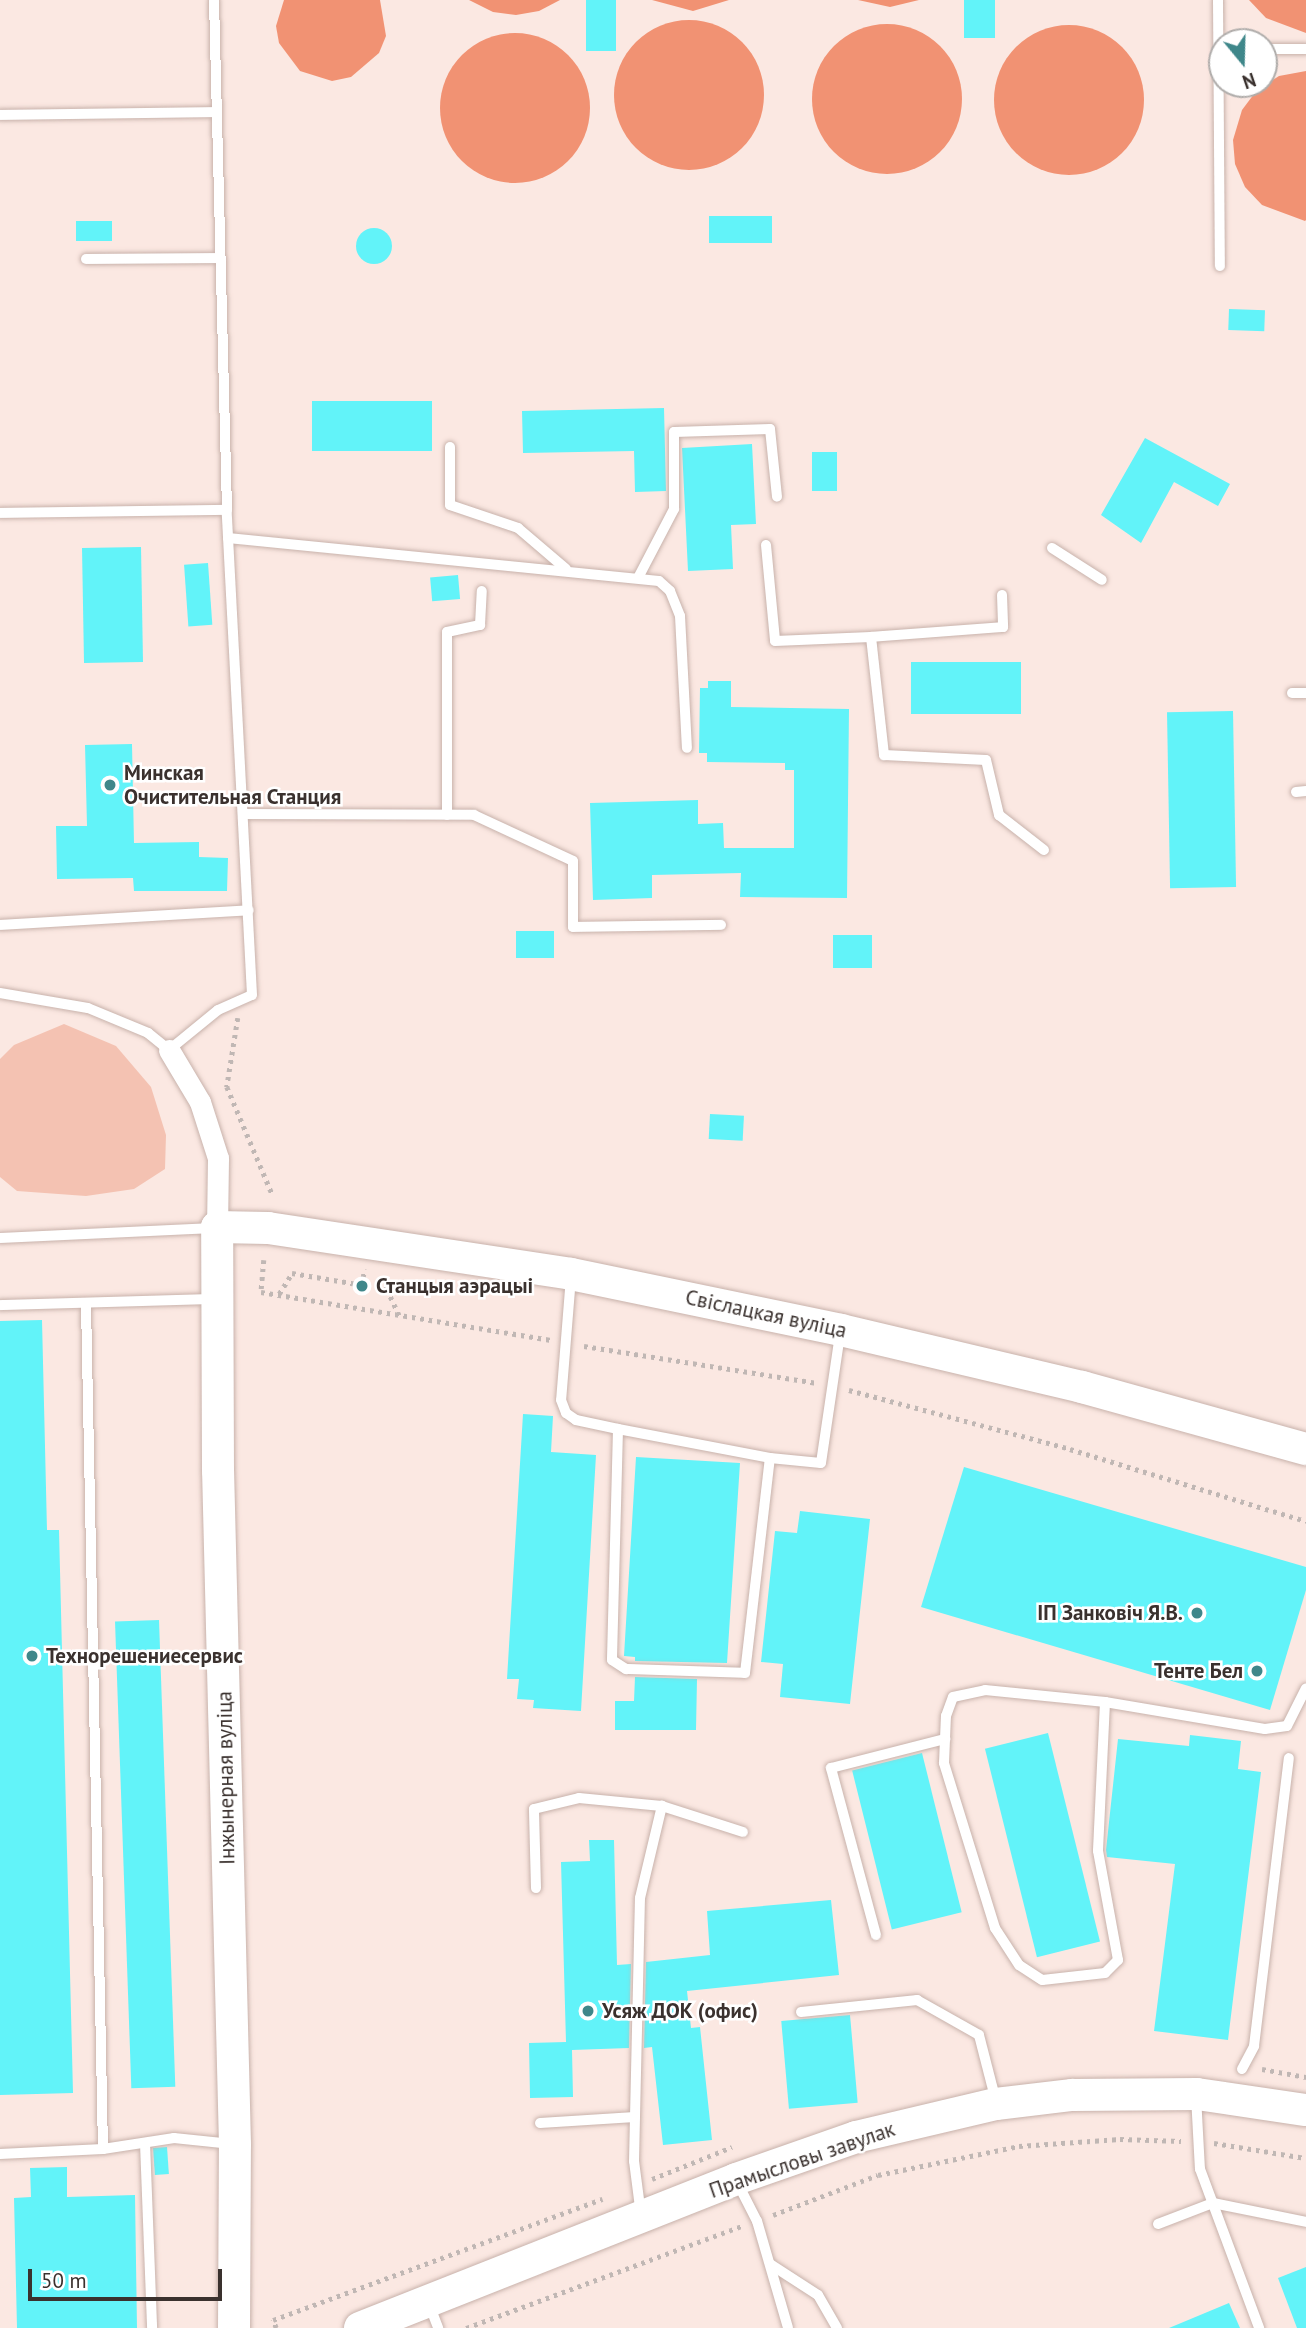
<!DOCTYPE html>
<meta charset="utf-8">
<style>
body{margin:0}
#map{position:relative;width:1306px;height:2328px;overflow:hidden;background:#fef5f1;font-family:"PT Sans",sans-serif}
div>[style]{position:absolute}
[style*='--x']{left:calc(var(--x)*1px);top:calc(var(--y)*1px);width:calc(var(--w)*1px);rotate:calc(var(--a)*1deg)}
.built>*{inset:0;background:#fbe8e2}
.green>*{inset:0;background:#f4c2b2}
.water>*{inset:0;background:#f19273}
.round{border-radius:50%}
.building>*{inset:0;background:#62f3f9;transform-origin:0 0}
.path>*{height:4.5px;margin-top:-2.25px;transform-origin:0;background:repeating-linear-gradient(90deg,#c0b7b4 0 3.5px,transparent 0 8.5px)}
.roads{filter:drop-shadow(0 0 2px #c8b2ab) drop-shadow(0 0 2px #c8b2ab)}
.lane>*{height:10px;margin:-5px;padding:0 5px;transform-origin:5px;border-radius:5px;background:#fff}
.street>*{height:21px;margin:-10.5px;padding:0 10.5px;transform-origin:10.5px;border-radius:10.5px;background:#fff}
.secondary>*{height:32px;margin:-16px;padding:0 16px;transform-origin:16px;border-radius:16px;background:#fff}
.dots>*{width:19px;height:19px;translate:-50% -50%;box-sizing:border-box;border:4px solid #fff;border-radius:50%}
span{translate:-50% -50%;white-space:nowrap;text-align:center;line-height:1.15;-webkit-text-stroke:5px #fff;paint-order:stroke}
.poi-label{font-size:21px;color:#3a312e;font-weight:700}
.left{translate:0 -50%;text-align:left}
.right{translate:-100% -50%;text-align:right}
.street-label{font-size:21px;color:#3a312e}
.north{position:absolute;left:1208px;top:28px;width:70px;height:70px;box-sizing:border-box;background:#fff;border:2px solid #b0adab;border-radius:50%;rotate:161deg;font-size:19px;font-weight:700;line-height:28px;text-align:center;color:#3a312e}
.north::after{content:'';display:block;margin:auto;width:24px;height:32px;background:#3f878a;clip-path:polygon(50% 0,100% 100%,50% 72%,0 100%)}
.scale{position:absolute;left:28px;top:2269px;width:194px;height:32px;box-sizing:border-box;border:4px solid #3a312e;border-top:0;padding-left:9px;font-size:21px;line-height:24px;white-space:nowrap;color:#3a312e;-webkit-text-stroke:5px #fff;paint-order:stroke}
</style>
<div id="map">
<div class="built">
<div style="clip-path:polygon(evenodd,0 0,1306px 0,1306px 2328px,0 2328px,0 0,1222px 42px,1264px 42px,1264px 84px,1222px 84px,1222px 42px)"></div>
</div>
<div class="green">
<div style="clip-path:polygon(64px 1024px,116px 1046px,151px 1087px,166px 1135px,165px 1169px,134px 1189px,86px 1196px,17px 1191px,0 1177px,0 1059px,14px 1045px)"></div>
</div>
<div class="water">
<div style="clip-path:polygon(284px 0,380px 0,386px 36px,379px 53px,351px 77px,332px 81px,300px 71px,279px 43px,276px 26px)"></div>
<div style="clip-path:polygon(469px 0,560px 0,539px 11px,516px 15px,493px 12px)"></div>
<div style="clip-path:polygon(652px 0,729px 0,693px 11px)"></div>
<div style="clip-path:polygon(858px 0,919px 0,890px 7px)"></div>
<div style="clip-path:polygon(1249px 0,1306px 0,1306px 33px,1266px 18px)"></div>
<div class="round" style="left:614px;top:20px;width:150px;height:150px"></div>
<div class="round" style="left:812px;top:24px;width:150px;height:150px"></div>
<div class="round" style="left:994px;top:25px;width:150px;height:150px"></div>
<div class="round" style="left:440px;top:33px;width:150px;height:150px"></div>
<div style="clip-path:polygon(1306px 71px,1306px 220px,1305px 221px,1262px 205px,1245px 187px,1235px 164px,1233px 140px,1242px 110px,1257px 90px,1279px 76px)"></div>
</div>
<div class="building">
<div style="left:586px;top:0;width:30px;height:51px"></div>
<div style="left:964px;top:0;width:31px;height:38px"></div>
<div style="left:772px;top:216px;width:27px;height:63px;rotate:90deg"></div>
<div style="left:112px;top:221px;width:20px;height:36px;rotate:90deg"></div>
<div class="round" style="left:356px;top:228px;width:36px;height:36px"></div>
<div style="left:1229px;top:309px;width:36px;height:21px;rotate:2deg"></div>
<div style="left:432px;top:401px;width:50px;height:120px;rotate:90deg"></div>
<div style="clip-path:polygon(664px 408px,666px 491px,635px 492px,634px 451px,523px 453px,522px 411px)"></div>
<div style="clip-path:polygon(1145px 438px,1230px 484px,1218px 506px,1174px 482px,1141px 543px,1101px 515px)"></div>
<div style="clip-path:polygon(752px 444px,756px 524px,731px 525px,733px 569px,688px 571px,682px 448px)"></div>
<div style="left:812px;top:452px;width:25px;height:39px"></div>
<div style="left:141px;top:547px;width:115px;height:59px;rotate:89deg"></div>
<div style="left:208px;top:563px;width:62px;height:24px;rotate:86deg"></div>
<div style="left:458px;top:575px;width:24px;height:28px;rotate:85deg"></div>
<div style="left:1021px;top:662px;width:52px;height:110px;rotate:90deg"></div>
<div style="clip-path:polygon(708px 681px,731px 681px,731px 707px,849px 709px,847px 898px,740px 897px,741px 873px,652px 875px,652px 898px,593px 900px,590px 803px,698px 800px,698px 824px,723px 823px,724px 848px,794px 848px,794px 770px,785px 770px,785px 763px,707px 762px,707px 753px,699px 753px,700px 688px,708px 688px)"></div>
<div style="left:1233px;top:711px;width:176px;height:66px;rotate:89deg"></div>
<div style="clip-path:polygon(132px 744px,134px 843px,199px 842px,199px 857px,228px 858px,227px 891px,134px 891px,133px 878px,57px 879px,56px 826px,87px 826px,85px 745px)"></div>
<div style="left:516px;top:931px;width:38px;height:27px"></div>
<div style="left:833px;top:935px;width:39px;height:33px"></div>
<div style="left:710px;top:1114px;width:34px;height:25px;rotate:3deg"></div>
<div style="clip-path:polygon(42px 1320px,47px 1530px,59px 1530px,73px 2093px,0 2095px,0 1321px)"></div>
<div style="clip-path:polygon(523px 1414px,553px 1416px,551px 1452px,596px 1455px,581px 1711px,533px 1708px,534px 1700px,517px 1699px,519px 1679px,507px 1679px)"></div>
<div style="clip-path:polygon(636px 1457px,740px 1463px,727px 1663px,635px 1661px,635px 1657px,624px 1656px)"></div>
<div style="clip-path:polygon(964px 1467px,1306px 1567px,1306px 1590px,1270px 1710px,921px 1607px)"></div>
<div style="clip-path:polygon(800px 1511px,870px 1519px,850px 1704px,780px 1697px,783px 1664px,761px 1662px,775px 1531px,797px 1533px)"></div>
<div style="left:159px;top:1620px;width:467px;height:44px;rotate:88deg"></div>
<div style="clip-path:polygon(635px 1677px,697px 1679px,696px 1730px,615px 1730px,615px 1701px,634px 1701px)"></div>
<div style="left:1048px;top:1733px;width:215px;height:65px;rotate:76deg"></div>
<div style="clip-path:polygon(1190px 1735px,1241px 1741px,1238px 1769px,1261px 1772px,1228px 2040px,1154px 2031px,1175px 1864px,1107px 1857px,1106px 1850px,1118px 1739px,1189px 1746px)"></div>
<div style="left:922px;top:1753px;width:164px;height:72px;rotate:76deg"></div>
<div style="clip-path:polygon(589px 1840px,614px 1840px,617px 1965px,631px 1964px,629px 2048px,572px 2050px,573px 2097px,530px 2098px,529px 2043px,566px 2042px,561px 1862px,590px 1861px)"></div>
<div style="clip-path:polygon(831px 1900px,839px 1975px,687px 1991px,691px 2028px,700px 2027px,712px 2140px,663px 2145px,652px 2047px,644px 2048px,646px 1962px,710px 1955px,707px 1911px)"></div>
<div style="left:850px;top:2015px;width:88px;height:69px;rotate:85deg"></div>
<div style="left:167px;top:2147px;width:27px;height:14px;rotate:86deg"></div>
<div style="clip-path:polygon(67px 2167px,67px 2197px,135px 2195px,137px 2328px,17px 2328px,14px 2198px,31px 2197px,30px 2168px)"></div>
<div style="clip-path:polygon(1306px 2267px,1306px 2328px,1297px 2328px,1278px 2278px)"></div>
<div style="clip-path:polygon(1229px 2303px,1240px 2328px,1169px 2328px)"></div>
</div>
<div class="path">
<div style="--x:238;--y:1018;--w:70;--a:99.1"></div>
<div style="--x:227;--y:1087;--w:118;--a:67.1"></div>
<div style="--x:264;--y:1260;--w:32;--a:95"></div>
<div style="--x:261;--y:1292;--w:294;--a:9.4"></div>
<div style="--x:362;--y:1286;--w:17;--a:-83"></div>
<div style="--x:279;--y:1294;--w:25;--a:-58"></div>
<div style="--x:292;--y:1273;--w:96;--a:9.6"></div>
<div style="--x:387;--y:1289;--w:29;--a:65"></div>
<div style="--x:584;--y:1346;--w:236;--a:9"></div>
<div style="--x:849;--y:1390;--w:229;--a:14.9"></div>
<div style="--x:1070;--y:1449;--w:247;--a:17"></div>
<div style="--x:1262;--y:2069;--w:45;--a:10.3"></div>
<div style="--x:1214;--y:2143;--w:93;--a:9.3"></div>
<div style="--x:652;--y:2179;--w:86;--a:-21.8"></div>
<div style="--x:773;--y:2215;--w:112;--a:-20.9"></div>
<div style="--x:878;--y:2175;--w:144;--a:-11.6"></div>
<div style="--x:1019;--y:2146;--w:101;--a:-4"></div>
<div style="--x:1120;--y:2139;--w:61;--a:1.9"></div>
<div style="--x:276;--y:2328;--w:9;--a:-111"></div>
<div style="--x:273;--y:2320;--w:351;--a:-20.2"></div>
<div style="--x:466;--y:2328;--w:294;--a:-20.3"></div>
</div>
<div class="roads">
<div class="lane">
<div style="--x:1218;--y:0;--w:266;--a:89.6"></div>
<div style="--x:1264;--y:49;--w:42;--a:0"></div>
<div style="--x:0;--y:115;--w:216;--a:-0.8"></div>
<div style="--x:86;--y:259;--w:134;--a:-0.4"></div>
<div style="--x:450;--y:447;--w:58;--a:90"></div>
<div style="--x:450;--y:505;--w:72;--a:18.7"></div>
<div style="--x:518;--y:528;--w:63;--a:40.5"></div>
<div style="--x:0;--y:513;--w:227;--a:-0.8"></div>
<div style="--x:228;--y:538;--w:433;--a:5.7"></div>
<div style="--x:659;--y:581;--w:15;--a:42"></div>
<div style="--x:670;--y:591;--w:27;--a:68"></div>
<div style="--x:680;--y:616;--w:132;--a:87"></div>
<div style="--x:766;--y:545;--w:96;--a:84.6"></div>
<div style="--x:775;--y:641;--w:96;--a:-2.4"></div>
<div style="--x:1052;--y:548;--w:59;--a:32.6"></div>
<div style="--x:639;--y:576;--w:76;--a:-62.4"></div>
<div style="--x:674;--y:509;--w:77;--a:-90"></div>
<div style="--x:674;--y:432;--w:96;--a:-1.8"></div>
<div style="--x:770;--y:429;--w:68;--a:84.1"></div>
<div style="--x:1002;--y:595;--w:32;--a:88"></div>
<div style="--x:1003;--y:627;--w:132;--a:175.7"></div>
<div style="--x:871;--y:637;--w:119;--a:83.7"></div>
<div style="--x:884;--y:755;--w:102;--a:2.8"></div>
<div style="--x:986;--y:760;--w:57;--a:76.7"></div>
<div style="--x:999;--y:815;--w:57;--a:37.9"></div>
<div style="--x:1292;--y:693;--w:14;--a:0"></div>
<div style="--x:1296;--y:792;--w:10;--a:-6"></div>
<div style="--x:243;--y:814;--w:231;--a:0.2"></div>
<div style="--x:474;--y:815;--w:109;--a:24.9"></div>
<div style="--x:573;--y:861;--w:66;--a:90"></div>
<div style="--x:573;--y:927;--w:148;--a:-0.8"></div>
<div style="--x:447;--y:815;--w:183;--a:-90"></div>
<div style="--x:447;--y:632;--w:34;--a:-12"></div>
<div style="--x:480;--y:625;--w:34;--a:-87"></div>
<div style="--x:0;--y:925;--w:249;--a:-3.4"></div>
<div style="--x:0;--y:993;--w:89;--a:9.7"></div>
<div style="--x:88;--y:1008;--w:65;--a:22.6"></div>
<div style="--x:148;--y:1033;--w:27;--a:39"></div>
<div style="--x:169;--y:1050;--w:63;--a:-39.2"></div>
<div style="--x:218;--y:1010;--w:37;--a:-24"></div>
<div style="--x:252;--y:995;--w:486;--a:-93"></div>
<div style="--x:227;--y:510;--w:510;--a:-91.46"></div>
<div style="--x:0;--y:1238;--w:214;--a:-2.7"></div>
<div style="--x:571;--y:1277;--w:123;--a:94.6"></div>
<div style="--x:561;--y:1400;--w:14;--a:69"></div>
<div style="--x:566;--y:1413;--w:12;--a:35"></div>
<div style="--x:576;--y:1420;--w:43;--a:12.1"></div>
<div style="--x:86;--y:1303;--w:846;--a:88.85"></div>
<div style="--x:0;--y:1305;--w:215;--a:-1.6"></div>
<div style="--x:770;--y:1458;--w:155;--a:-169.2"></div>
<div style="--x:618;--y:1429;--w:231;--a:91.5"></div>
<div style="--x:612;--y:1660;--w:17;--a:33"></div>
<div style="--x:626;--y:1669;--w:119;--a:1.9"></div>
<div style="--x:745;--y:1673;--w:216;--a:-83.4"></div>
<div style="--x:770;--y:1458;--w:51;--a:5.6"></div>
<div style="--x:821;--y:1463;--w:130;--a:-81.6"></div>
<div style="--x:1105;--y:1702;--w:149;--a:92.7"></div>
<div style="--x:1098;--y:1851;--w:111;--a:79.6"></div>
<div style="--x:1118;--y:1960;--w:18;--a:135"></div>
<div style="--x:1105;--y:1973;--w:63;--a:173.7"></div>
<div style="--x:1042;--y:1980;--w:27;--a:-147"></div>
<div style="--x:1019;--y:1965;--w:44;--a:-123"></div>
<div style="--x:995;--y:1928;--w:173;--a:-107.2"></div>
<div style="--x:944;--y:1763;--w:47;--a:-87.6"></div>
<div style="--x:946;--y:1716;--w:20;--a:-70"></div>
<div style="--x:953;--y:1697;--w:33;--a:-12"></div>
<div style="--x:985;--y:1690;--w:121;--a:5.7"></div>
<div style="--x:1105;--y:1702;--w:162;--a:9.6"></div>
<div style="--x:1265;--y:1729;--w:22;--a:-8"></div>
<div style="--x:1287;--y:1726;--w:42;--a:-63.4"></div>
<div style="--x:536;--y:1888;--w:79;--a:-91.5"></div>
<div style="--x:534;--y:1809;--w:46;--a:-13.7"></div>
<div style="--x:579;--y:1798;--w:83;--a:5.5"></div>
<div style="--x:876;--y:1935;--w:173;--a:-105.1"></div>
<div style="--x:831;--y:1768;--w:118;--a:-14.3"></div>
<div style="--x:801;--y:2012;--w:117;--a:-5.9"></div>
<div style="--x:917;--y:2000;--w:71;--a:29.4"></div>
<div style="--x:979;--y:2035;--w:68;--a:75.6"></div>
<div style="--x:1242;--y:2069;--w:26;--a:-62"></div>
<div style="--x:1254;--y:2046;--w:290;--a:-83.1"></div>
<div style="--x:1196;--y:2096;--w:73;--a:86.9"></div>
<div style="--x:1200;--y:2169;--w:170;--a:69.6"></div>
<div style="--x:540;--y:2123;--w:95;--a:-3.6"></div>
<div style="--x:145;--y:2143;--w:185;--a:87.8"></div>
<div style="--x:0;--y:2154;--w:103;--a:-2.8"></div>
<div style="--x:103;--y:2149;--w:72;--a:-8.8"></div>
<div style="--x:174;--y:2138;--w:58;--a:5.9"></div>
<div style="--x:737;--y:2182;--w:44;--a:62.9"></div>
<div style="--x:757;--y:2221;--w:111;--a:73.8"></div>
<div style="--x:641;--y:2215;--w:54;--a:-97.4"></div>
<div style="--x:634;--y:2161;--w:263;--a:-88.7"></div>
<div style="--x:640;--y:1898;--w:95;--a:-76.6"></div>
<div style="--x:662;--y:1806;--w:85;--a:17.8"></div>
<div style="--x:1158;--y:2224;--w:59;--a:-20.9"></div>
<div style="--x:1213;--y:2203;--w:95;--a:11.5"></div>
<div style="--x:770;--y:2264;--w:57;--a:32.9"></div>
<div style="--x:818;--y:2295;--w:38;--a:60"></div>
<div style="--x:429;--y:2304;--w:26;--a:69"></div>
</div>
<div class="street">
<div style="--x:169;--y:1050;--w:61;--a:59.2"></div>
<div style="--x:200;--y:1102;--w:59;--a:72.2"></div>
<div style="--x:218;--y:1158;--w:69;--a:90.8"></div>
</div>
<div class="secondary">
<div style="--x:234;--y:2328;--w:183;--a:-89.7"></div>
<div style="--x:235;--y:2145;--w:674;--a:-91.44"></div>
<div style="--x:218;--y:1471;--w:244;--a:-90.2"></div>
<div style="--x:217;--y:1227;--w:51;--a:1.1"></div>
<div style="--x:268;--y:1228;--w:306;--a:8.6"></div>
<div style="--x:571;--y:1274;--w:276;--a:11.7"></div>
<div style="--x:841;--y:1330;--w:248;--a:13.3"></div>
<div style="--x:1082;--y:1387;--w:232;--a:15.5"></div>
<div style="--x:360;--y:2328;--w:404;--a:-21.6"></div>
<div style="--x:736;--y:2179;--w:127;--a:-19.3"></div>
<div style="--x:856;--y:2137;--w:144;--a:-13.3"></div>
<div style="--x:996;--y:2104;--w:77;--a:-6.8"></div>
<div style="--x:1072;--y:2095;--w:125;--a:-0.5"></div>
<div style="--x:1197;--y:2094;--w:110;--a:8.4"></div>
</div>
</div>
<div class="dots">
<div style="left:110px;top:785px;background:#3f878a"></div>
<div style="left:362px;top:1286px;background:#3f878a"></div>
<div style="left:1197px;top:1613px;background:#3f878a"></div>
<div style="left:32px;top:1656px;background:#3f878a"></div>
<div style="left:1257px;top:1671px;background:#3f878a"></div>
<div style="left:588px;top:2011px;background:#3f878a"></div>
</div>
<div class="poi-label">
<span class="left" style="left:124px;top:785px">Минская<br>Очистительная Станция</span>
<span class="left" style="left:376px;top:1286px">Станцыя аэрацыі</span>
<span class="right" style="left:1183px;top:1613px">ІП Занковіч Я.В.</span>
<span class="left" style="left:46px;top:1656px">Технорешениесервис</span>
<span class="right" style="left:1243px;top:1671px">Тенте Бел</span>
<span class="left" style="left:602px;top:2011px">Усяж ДОК (офис)</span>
</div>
<div class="street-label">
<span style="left:766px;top:1314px;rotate:12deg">Свіслацкая вуліца</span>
<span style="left:226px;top:1778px;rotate:-91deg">Інжынерная вуліца</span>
<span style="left:802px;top:2160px;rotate:-19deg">Прамысловы завулак</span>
</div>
<div class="north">N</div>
<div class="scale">50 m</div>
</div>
